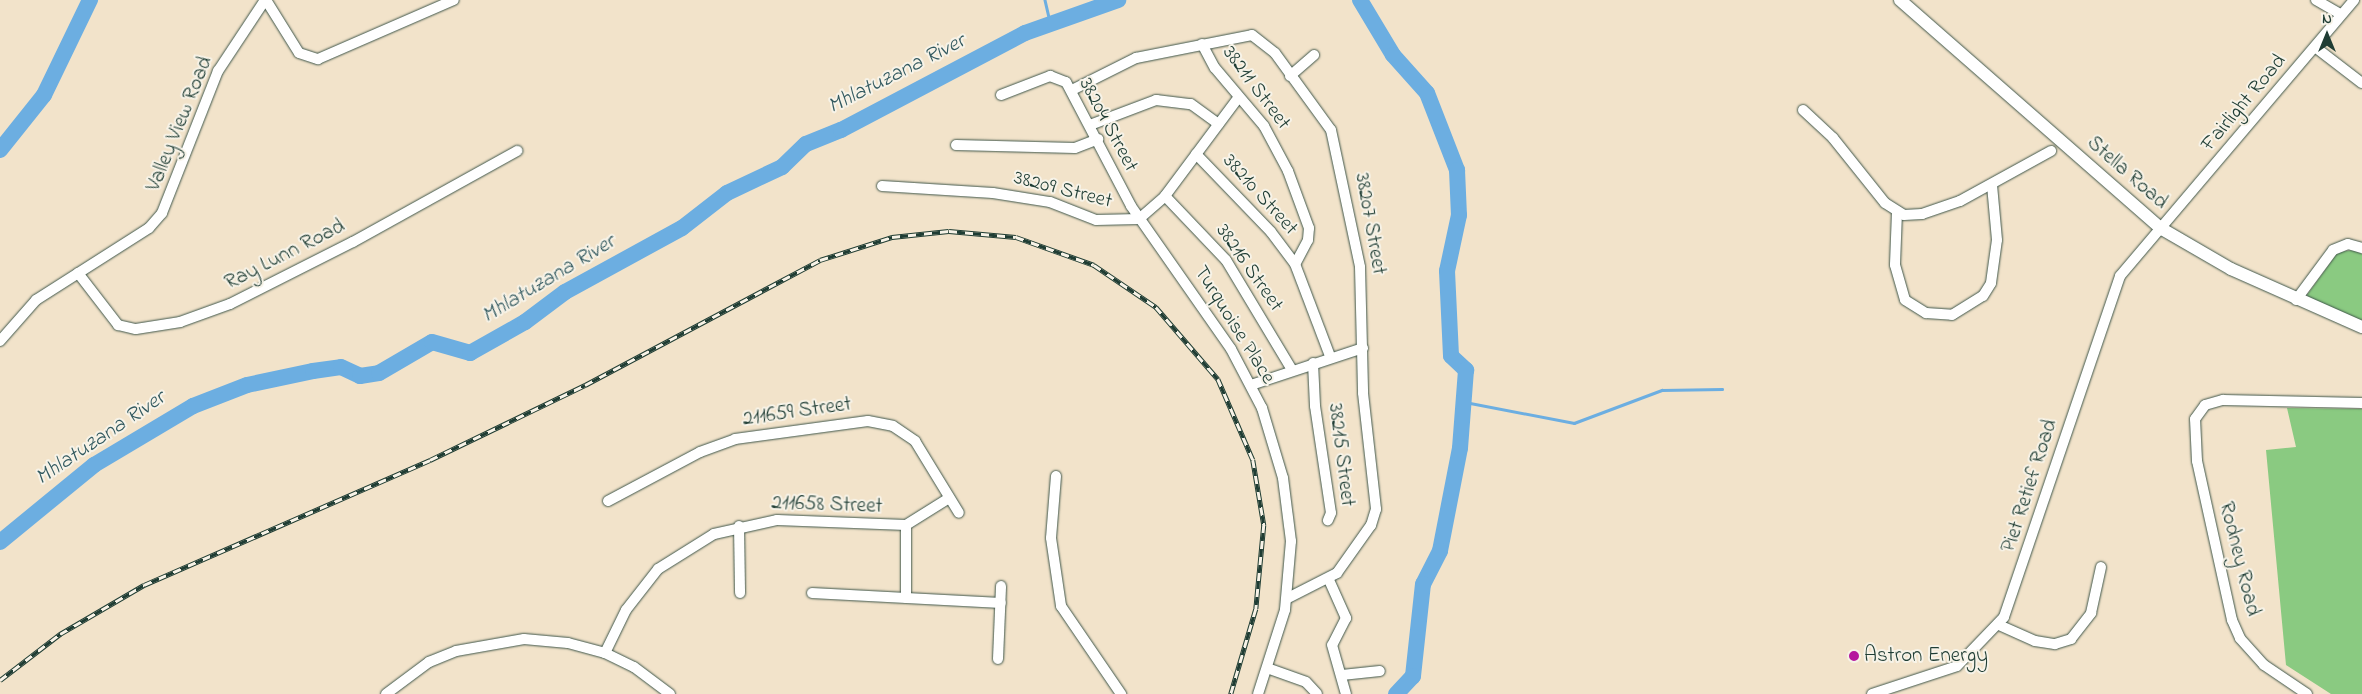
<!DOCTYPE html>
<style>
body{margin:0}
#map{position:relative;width:2362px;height:694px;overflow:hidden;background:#f2e3ca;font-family:"Indie Flower",sans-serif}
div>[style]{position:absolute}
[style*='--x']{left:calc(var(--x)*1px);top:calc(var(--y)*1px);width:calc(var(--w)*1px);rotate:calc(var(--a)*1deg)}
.green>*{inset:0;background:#8aca81}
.stream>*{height:2.5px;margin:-1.25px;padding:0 1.25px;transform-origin:1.25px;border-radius:1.25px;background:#6caee1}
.river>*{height:16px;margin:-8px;padding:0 8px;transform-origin:8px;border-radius:8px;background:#6caee1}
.roads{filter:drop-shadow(0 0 1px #3f564a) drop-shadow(0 0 1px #3f564a)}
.minor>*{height:10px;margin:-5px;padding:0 5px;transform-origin:5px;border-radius:5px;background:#fff}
.major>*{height:12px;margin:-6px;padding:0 6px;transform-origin:6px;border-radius:6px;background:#fff}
.rail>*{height:4.5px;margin-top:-2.25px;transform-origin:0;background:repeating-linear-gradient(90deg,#f7f3e8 0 8px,#1f3d34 0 16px);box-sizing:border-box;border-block:1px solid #1f3d34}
.dots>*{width:14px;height:14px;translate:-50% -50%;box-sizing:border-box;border:2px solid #f7f3e8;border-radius:50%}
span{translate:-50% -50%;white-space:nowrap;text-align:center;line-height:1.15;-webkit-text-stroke:4px #f7f3e8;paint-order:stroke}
.street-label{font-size:21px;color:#1f3d34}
.poi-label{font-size:21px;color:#1f3d34}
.left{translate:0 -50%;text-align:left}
.water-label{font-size:22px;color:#32595f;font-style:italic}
.north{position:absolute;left:2302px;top:10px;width:50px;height:50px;-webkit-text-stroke:4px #f7f3e8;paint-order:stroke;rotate:0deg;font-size:14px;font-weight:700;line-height:20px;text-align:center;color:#1f3d34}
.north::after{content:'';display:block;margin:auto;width:18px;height:22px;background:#1f3d34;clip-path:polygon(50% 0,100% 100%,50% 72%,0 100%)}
</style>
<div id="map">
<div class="green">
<div style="clip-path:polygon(2354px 250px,2362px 254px,2362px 321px,2311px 300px,2307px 295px,2338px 252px)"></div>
<div style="clip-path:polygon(2287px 408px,2362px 409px,2362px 694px,2331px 694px,2286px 665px,2266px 450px,2296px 447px)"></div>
</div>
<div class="stream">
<div style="--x:1045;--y:0;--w:26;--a:77"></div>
<div style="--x:1465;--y:402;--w:111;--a:10.9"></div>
<div style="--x:1574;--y:423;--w:94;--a:-20.6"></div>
<div style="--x:1662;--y:390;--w:60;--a:-1"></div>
</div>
<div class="river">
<div style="--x:1360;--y:0;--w:64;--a:59"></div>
<div style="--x:1393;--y:55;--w:51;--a:48.2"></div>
<div style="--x:1427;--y:93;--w:83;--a:68.7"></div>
<div style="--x:1457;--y:170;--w:45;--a:87.5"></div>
<div style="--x:1459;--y:215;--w:57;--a:102.1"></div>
<div style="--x:1447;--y:271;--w:85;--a:87.3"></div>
<div style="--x:1451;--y:356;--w:21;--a:43"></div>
<div style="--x:1466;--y:370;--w:78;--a:94.4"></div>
<div style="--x:1460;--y:448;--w:105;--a:101"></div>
<div style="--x:1440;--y:551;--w:37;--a:117"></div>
<div style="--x:1423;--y:584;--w:93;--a:96.2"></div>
<div style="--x:1413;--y:676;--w:25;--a:133"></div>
<div style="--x:0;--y:150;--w:70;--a:-51.3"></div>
<div style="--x:44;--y:95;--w:106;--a:-64.2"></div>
<div style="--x:0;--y:542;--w:122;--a:-39.3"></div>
<div style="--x:94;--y:465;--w:115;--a:-30.8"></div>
<div style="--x:193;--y:406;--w:58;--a:-21.3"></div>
<div style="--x:247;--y:385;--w:67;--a:-12"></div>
<div style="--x:313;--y:371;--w:28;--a:-8"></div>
<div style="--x:341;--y:367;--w:21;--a:25"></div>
<div style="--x:360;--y:376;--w:19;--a:-9"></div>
<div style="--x:379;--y:373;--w:61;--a:-30.3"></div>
<div style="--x:432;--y:342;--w:40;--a:16"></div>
<div style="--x:470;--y:353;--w:63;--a:-29.4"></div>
<div style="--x:525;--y:322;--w:50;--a:-36.9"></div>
<div style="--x:565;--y:292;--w:133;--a:-28.7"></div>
<div style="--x:682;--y:228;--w:57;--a:-37.9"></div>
<div style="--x:727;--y:193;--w:61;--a:-25.3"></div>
<div style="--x:782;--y:167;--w:33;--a:-44"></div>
<div style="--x:806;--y:144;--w:38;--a:-22"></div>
<div style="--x:841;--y:130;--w:208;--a:-27.8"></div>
<div style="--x:1025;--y:33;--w:99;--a:-19.5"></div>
</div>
<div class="roads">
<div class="minor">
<div style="--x:266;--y:0;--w:62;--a:58.1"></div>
<div style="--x:299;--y:53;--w:20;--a:18"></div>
<div style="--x:318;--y:59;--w:148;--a:-23.5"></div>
<div style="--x:2316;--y:0;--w:28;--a:30"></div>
<div style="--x:1202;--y:44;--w:27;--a:62"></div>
<div style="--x:1215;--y:68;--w:76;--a:49.8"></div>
<div style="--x:1264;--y:126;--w:51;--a:61.9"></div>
<div style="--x:1288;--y:171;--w:61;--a:69.8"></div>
<div style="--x:1309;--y:228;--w:12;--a:95"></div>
<div style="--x:1308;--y:240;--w:27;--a:118"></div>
<div style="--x:2315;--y:47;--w:59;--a:37.5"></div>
<div style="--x:1290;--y:76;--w:32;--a:-41"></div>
<div style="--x:1072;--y:90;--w:72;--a:-26.6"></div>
<div style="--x:1136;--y:58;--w:118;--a:-11.2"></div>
<div style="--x:1252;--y:35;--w:29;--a:38"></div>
<div style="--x:1275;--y:53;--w:95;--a:54"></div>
<div style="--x:1331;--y:130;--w:140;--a:78"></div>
<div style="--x:1360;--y:267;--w:126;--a:88.6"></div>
<div style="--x:1363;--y:393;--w:117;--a:83.6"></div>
<div style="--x:1376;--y:509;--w:17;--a:107"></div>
<div style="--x:1371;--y:525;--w:59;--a:125.3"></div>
<div style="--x:1337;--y:573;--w:55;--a:153"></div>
<div style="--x:1001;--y:95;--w:53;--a:-21.2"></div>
<div style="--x:1050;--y:76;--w:17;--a:21"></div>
<div style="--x:1066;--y:82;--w:140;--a:62.3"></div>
<div style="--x:1131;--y:206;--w:174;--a:55"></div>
<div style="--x:1231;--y:349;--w:67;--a:62.3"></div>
<div style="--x:1262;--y:408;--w:73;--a:73.3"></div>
<div style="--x:1283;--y:478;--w:64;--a:82.8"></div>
<div style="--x:1291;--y:541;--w:69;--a:95"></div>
<div style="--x:1285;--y:610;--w:88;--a:107.8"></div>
<div style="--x:1803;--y:110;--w:41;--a:43"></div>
<div style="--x:1833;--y:138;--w:83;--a:51.3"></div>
<div style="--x:1885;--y:203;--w:22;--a:32"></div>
<div style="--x:1904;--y:215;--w:18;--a:-3"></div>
<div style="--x:1922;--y:214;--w:40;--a:-18.9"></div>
<div style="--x:1960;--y:201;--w:104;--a:-28.8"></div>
<div style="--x:1090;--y:125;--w:71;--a:-20.7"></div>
<div style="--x:1156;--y:100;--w:35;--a:7"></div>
<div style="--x:1191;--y:104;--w:34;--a:36"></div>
<div style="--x:956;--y:145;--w:119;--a:1.4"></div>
<div style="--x:1075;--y:148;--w:25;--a:-21"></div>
<div style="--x:1196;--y:154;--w:108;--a:46.1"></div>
<div style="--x:1271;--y:232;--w:40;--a:53"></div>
<div style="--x:1295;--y:264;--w:98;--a:69.2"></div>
<div style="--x:882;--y:186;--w:111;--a:3.6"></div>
<div style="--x:993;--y:193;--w:58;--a:9"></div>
<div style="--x:1050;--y:202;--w:49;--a:21.4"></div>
<div style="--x:1096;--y:220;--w:43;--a:-1.3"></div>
<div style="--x:1139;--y:219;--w:35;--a:-41"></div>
<div style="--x:1165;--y:196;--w:122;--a:-53.3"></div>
<div style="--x:1165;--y:196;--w:88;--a:46.4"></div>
<div style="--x:1226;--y:260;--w:128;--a:59"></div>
<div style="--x:1897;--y:212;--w:53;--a:92.2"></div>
<div style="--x:1895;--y:265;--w:36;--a:74"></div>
<div style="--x:1905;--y:300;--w:25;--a:32"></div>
<div style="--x:1926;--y:313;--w:26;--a:4"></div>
<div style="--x:1952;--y:315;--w:36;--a:-32"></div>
<div style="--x:1983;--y:296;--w:15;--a:-58"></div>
<div style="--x:1991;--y:283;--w:43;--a:-82.1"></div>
<div style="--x:1997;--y:240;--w:55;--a:-95.2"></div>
<div style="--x:78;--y:273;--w:66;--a:52.4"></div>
<div style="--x:118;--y:325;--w:18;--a:13"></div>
<div style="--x:136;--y:329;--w:45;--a:-9"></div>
<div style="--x:180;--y:322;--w:53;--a:-19.8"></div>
<div style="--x:230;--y:304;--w:138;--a:-26.8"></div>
<div style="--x:353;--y:242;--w:188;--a:-29"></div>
<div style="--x:2296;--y:300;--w:62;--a:-53.5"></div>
<div style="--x:2333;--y:250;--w:16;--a:-22"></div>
<div style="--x:2348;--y:244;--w:15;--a:16"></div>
<div style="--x:0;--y:341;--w:55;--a:-48.7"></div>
<div style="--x:36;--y:300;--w:134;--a:-32.5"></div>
<div style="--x:149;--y:228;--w:20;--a:-49"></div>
<div style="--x:162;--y:213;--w:153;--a:-68.5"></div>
<div style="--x:218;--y:71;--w:85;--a:-56.5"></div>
<div style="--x:1313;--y:363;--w:43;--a:87.3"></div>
<div style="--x:1315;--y:406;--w:108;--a:81.5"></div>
<div style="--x:1331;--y:513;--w:8;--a:113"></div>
<div style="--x:1251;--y:385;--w:118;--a:-18.3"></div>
<div style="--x:1056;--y:476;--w:62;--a:94.6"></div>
<div style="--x:1051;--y:538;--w:69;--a:81.6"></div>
<div style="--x:1061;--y:606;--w:107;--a:55.7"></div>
<div style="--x:608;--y:501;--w:104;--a:-28"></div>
<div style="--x:700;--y:452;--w:37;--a:-20"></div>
<div style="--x:735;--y:439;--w:134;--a:-7.7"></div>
<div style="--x:868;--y:421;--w:25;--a:11"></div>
<div style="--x:893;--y:426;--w:27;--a:34"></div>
<div style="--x:915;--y:441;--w:84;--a:58.6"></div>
<div style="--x:906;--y:525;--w:73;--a:90"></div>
<div style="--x:739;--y:526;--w:67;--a:89.1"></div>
<div style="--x:1329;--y:580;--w:42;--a:65.9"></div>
<div style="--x:1346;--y:618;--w:30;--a:117"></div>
<div style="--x:1332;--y:645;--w:51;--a:74.1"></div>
<div style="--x:812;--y:593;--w:189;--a:3"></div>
<div style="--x:1999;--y:625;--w:39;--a:24"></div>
<div style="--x:2035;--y:641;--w:20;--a:9"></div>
<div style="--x:2055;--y:644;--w:17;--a:-17"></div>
<div style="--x:2071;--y:639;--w:33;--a:-52"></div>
<div style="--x:2091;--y:613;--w:47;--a:-77.7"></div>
<div style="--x:605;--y:653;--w:48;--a:-64"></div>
<div style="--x:626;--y:610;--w:52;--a:-52"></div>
<div style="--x:658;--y:569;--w:66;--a:-32"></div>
<div style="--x:714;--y:534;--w:65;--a:-12.5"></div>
<div style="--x:777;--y:520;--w:129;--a:2.2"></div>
<div style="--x:906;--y:525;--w:51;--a:-32.1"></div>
<div style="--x:998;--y:659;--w:73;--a:-87.6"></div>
<div style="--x:1267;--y:668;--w:41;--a:19.7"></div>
<div style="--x:1306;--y:682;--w:16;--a:47"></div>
<div style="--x:1342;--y:675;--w:38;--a:-6"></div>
<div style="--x:386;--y:694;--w:54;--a:-36.7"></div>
<div style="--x:429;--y:662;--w:29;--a:-22"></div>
<div style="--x:456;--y:651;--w:69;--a:-10"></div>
<div style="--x:524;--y:639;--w:44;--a:5.2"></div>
<div style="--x:568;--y:643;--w:38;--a:15"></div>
<div style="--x:605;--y:653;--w:32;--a:26"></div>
<div style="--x:634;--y:667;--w:45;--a:36.9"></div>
<div style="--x:1872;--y:694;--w:89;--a:-18.2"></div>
<div style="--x:1957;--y:666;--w:68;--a:-46.2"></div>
<div style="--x:2004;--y:617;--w:360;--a:-71.2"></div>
<div style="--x:2120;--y:276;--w:362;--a:-49.7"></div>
<div style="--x:2307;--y:694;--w:52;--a:-146"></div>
<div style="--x:2264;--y:665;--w:36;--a:-132"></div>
<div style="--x:2240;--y:638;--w:20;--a:-114"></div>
<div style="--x:2232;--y:620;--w:163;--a:-102.4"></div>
<div style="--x:2197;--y:461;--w:42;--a:-92.7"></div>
<div style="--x:2195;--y:419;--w:17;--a:-54"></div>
<div style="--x:2205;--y:405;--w:19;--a:-16"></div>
<div style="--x:2223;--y:400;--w:139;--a:1.2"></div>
</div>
<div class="major">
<div style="--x:1900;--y:0;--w:348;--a:41.2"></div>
<div style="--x:2162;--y:229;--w:80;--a:30.1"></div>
<div style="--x:2231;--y:269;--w:143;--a:23.9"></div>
</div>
</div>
<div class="rail">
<div style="--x:0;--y:680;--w:76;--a:-37.5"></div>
<div style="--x:60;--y:634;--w:97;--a:-30.3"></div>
<div style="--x:144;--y:585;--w:312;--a:-23.6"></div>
<div style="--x:430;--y:460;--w:172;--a:-25.8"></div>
<div style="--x:585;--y:385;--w:266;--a:-28"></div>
<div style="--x:820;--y:260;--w:76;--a:-17.7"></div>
<div style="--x:892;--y:237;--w:57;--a:-6"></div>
<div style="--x:949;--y:231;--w:67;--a:5.1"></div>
<div style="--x:1016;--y:237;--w:83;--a:19.7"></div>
<div style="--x:1094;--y:265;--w:75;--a:34.1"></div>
<div style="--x:1156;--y:307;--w:95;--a:49.3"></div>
<div style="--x:1218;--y:379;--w:88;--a:66.6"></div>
<div style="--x:1253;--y:460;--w:66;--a:80.4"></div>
<div style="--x:1264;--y:525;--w:84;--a:95.4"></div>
<div style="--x:1256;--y:609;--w:89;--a:106.4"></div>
</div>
<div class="dots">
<div style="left:1854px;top:656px;background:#b5179e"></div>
</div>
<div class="street-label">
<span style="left:1256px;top:88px;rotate:53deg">38211 Street</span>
<span style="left:2244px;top:103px;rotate:-50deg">Fairlight Road</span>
<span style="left:180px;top:124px;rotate:-68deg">Valley View Road</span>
<span style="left:1108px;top:125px;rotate:62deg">38204 Street</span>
<span style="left:2127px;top:173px;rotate:41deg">Stella Road</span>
<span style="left:1063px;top:190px;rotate:14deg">38209 Street</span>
<span style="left:1260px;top:195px;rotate:48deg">38210 Street</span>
<span style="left:1370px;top:224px;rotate:80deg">38207 Street</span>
<span style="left:285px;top:255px;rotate:-27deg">Ray Lunn Road</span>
<span style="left:1249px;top:268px;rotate:55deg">38216 Street</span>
<span style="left:1234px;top:325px;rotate:58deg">Turquoise Place</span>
<span style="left:797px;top:412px;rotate:-8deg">211659 Street</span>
<span style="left:1341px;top:455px;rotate:83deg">38215 Street</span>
<span style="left:2030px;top:486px;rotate:-72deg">Piet Retief Road</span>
<span style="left:827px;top:505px;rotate:2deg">211658 Street</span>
<span style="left:2239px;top:559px;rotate:76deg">Rodney Road</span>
</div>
<div class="poi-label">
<span class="left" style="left:1864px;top:656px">Astron Energy</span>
</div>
<div class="water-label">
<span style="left:897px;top:75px;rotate:-27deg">Mhlatuzana River</span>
<span style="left:549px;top:280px;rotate:-31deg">Mhlatuzana River</span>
<span style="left:101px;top:439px;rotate:-34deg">Mhlatuzana River</span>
</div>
<div class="north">N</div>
</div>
